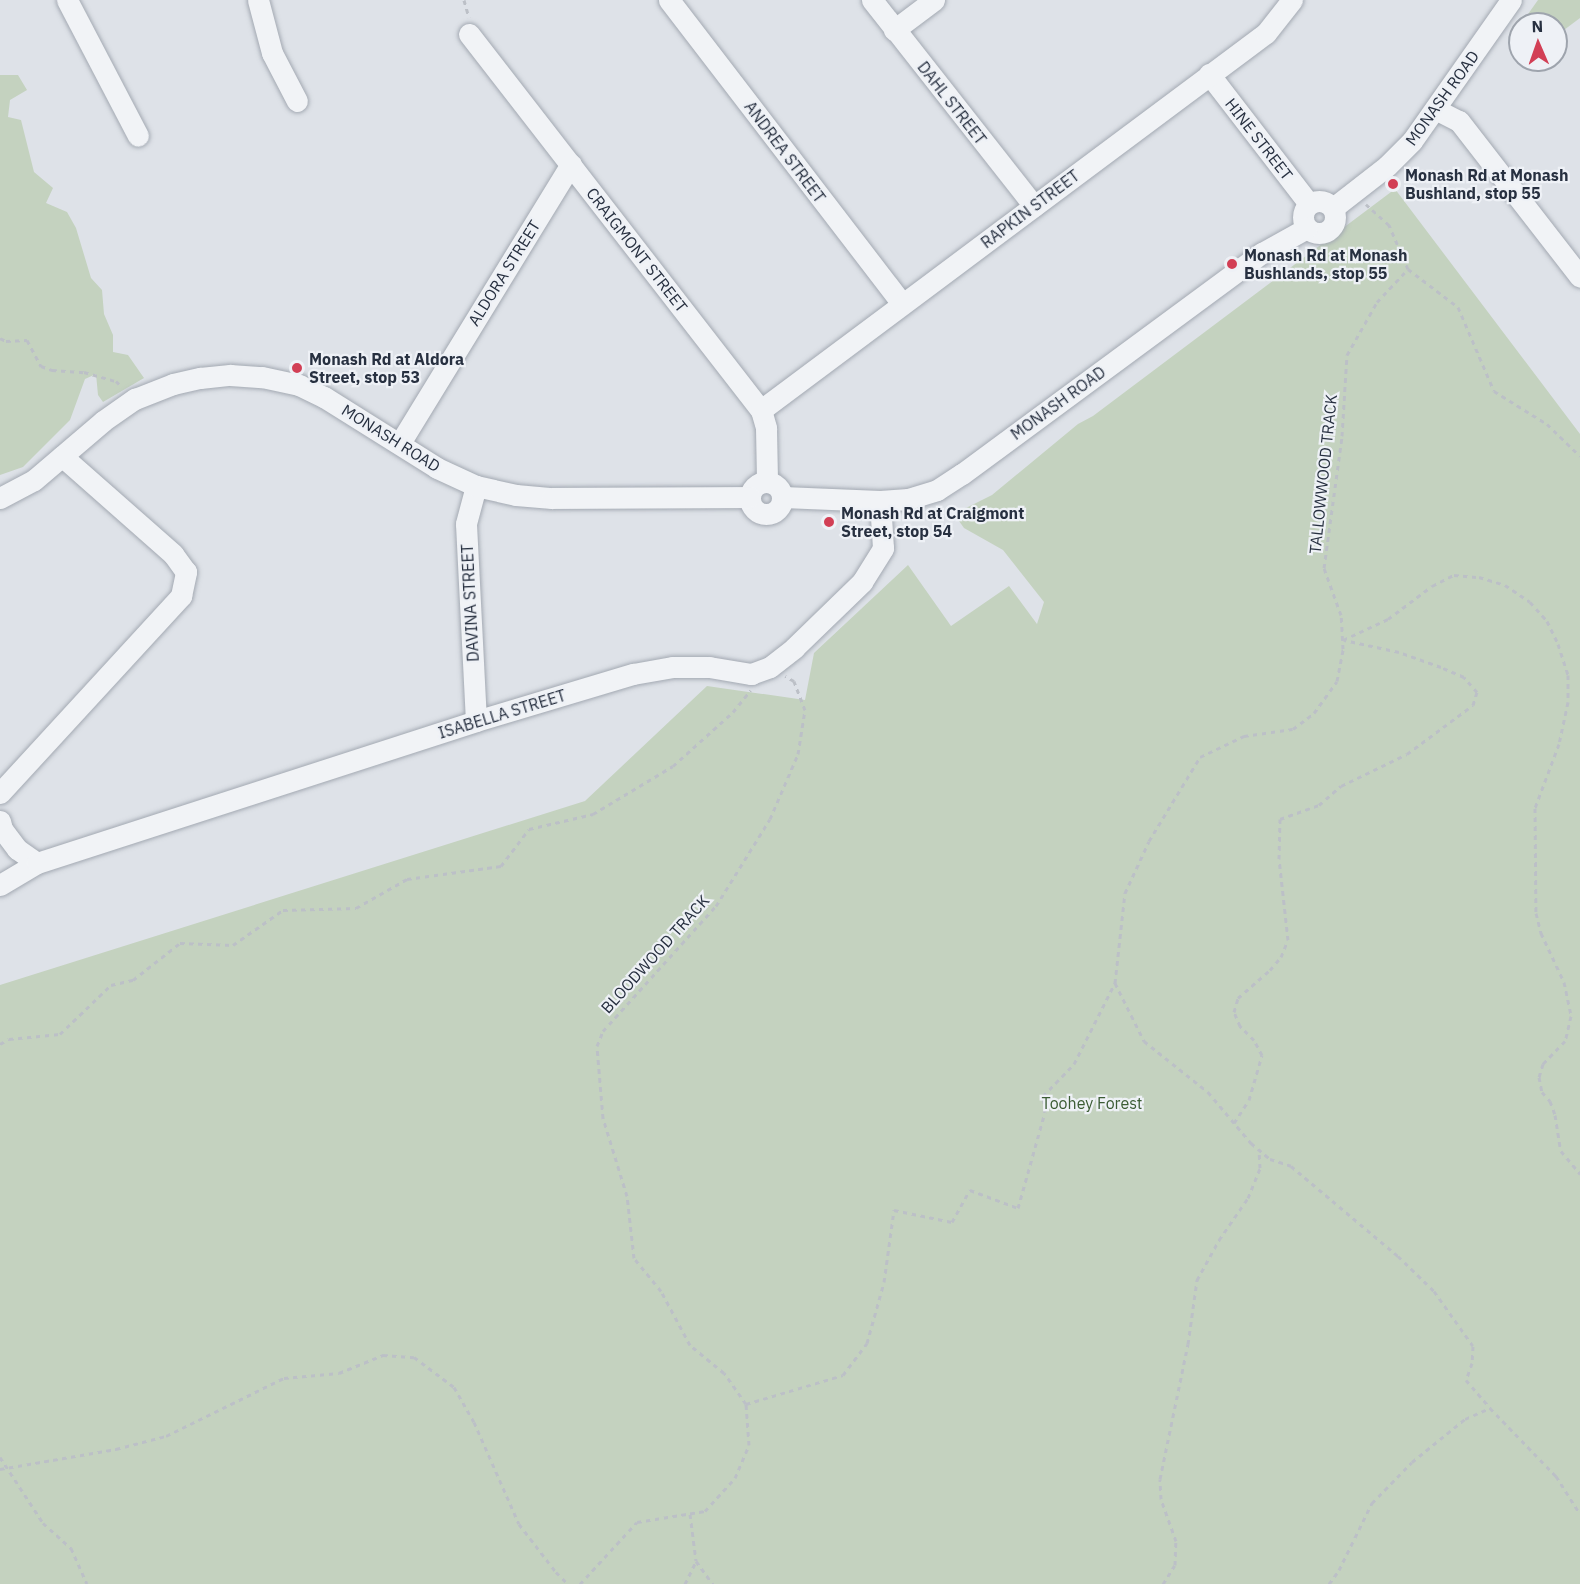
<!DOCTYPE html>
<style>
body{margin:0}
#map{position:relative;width:1580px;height:1584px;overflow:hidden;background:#dee2e8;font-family:"IBM Plex Sans",sans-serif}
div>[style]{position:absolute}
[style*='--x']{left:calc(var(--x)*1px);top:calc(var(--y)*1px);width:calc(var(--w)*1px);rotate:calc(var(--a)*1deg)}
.green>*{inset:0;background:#c4d2bf}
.path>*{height:3px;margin-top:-1.5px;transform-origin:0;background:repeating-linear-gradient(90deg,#bcc0c7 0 4.5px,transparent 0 9px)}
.roads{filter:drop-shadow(0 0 2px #a3a9b2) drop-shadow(0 0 2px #a3a9b2)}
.minor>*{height:21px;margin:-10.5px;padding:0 10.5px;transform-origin:10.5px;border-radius:10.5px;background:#f1f3f6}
.minor>.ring{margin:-10.5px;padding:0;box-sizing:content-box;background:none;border:21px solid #f1f3f6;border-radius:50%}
.dots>*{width:16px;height:16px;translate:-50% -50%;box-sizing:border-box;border:3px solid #eef1f6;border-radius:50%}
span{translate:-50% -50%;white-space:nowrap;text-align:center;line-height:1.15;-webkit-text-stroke:4.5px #eef1f6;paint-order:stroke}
.street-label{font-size:16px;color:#273040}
.poi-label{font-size:16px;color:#273040;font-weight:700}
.left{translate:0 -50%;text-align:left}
.park-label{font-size:16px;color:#3b5c34}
.north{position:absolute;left:1508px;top:12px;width:60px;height:60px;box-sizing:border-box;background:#eef1f6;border:2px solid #9ea4ad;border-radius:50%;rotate:358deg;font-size:16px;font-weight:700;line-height:24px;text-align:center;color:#273040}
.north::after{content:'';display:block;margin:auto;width:21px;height:27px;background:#d23f55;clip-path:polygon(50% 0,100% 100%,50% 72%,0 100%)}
</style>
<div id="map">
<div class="green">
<div style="clip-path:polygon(1538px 0,1580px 0,1580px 18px,1556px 36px,1556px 24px,1521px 24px)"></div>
<div style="clip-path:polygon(0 75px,18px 75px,27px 90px,10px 100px,8px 117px,21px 120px,34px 172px,53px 188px,46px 203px,67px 212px,76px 228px,91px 278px,102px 290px,104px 314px,113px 335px,113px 352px,128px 355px,144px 378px,103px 402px,98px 395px,96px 374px,85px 379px,70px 420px,23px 467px,0 475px)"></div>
<div style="clip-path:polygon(1395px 189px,1580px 434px,1580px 1584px,0 1584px,0 985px,585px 801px,707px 686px,805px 700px,814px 653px,908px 565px,951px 626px,1009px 586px,1037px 624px,1044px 602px,1003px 550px,964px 528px,954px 514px,992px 495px,1078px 424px,1093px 416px)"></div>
</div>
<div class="path">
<div style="--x:464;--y:0;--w:18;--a:74"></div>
<div style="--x:1408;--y:269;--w:63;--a:37.2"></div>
<div style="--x:1458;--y:307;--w:91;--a:66.8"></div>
<div style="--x:1494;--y:391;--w:62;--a:31.9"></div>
<div style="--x:1547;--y:424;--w:46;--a:44.1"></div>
<div style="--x:0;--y:338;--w:7;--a:27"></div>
<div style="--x:6;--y:341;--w:21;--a:-3"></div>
<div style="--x:27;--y:340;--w:30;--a:62"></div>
<div style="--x:41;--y:366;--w:12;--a:20"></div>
<div style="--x:52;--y:370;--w:32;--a:4"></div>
<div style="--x:84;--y:372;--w:33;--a:16"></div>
<div style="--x:116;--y:381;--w:7;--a:45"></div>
<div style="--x:1343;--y:640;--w:50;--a:-25"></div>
<div style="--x:1388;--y:619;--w:55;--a:-36.9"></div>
<div style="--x:1432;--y:586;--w:25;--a:-27"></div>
<div style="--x:1454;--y:575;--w:25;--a:5"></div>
<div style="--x:1479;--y:577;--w:27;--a:17"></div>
<div style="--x:1505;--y:585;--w:30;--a:34"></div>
<div style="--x:1530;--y:602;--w:25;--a:48"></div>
<div style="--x:1547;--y:621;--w:25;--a:64"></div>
<div style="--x:1558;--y:644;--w:33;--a:72"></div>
<div style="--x:1568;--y:675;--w:27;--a:90"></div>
<div style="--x:1568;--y:702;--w:43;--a:102.1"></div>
<div style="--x:1559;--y:744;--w:68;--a:110.6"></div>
<div style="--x:1535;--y:808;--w:105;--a:89.5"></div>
<div style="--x:1536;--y:913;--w:21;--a:76"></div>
<div style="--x:1541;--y:933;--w:54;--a:64.9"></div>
<div style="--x:1564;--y:982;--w:35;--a:78"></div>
<div style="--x:1571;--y:1016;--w:26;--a:103"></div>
<div style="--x:1565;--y:1041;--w:32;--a:134"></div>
<div style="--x:1543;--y:1064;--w:14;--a:107"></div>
<div style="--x:1539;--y:1077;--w:15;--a:79"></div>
<div style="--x:1542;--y:1092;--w:12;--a:48"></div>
<div style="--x:1550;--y:1101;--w:15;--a:70"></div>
<div style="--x:1555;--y:1115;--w:36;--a:81"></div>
<div style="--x:1561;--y:1151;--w:30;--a:50"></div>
<div style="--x:1115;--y:983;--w:65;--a:63.4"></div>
<div style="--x:1144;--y:1041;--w:82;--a:38.6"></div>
<div style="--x:1208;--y:1092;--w:67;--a:49.9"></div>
<div style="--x:1251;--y:1143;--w:25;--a:40"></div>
<div style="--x:1270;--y:1159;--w:22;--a:18"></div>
<div style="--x:1291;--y:1166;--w:140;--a:40.1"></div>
<div style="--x:1398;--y:1256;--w:50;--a:44.2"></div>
<div style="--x:1434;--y:1291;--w:67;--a:54.7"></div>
<div style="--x:1473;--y:1346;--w:17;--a:93"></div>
<div style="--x:1472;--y:1363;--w:18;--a:109"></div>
<div style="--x:1466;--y:1380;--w:37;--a:49"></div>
<div style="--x:0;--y:1044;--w:10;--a:-29"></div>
<div style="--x:9;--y:1039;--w:51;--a:-5.6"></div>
<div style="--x:60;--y:1034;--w:71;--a:-43.9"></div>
<div style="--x:111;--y:985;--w:23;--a:-13"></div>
<div style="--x:133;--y:980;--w:60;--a:-38.2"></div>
<div style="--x:180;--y:943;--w:53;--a:2.2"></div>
<div style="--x:233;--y:945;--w:61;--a:-35"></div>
<div style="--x:283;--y:910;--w:73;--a:-1.6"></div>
<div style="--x:356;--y:908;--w:59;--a:-29.6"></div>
<div style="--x:407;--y:879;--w:95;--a:-7.9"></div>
<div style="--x:501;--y:866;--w:46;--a:-52.9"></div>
<div style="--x:529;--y:829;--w:66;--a:-13.2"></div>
<div style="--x:593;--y:814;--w:93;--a:-31"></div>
<div style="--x:673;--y:766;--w:81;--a:-42"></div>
<div style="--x:733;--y:712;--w:28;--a:-51"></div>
<div style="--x:1234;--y:1123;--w:27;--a:-57"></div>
<div style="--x:1249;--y:1100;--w:47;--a:-73.9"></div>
<div style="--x:1262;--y:1055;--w:17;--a:-118"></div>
<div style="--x:1254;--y:1040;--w:20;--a:-135"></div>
<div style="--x:1240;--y:1026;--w:15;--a:-113"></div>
<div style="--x:1234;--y:1012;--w:15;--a:-74"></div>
<div style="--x:1238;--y:998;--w:43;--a:-41.2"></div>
<div style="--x:1270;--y:970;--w:17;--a:-50"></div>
<div style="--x:1281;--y:957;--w:18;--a:-68"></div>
<div style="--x:1288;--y:940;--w:81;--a:-96.3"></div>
<div style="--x:1279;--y:859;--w:40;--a:-88.6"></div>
<div style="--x:1280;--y:819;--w:41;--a:-19.7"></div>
<div style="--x:1319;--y:805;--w:29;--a:-41"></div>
<div style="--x:1341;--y:786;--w:73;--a:-25.9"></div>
<div style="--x:1407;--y:754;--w:82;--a:-36.6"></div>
<div style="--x:1473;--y:705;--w:14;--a:-73"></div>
<div style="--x:1477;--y:692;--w:20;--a:-131"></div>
<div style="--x:1464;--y:677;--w:25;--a:-157"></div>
<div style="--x:1441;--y:667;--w:45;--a:-160.3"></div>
<div style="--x:1399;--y:652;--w:56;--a:-167.7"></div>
<div style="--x:746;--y:1404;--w:101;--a:-16.6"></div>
<div style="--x:843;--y:1375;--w:40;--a:-53"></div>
<div style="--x:867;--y:1343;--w:63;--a:-74.4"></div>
<div style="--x:884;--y:1282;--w:73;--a:-82.1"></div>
<div style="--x:894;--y:1210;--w:59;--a:11.7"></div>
<div style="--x:952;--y:1222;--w:37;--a:-61"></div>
<div style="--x:970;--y:1190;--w:51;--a:20.6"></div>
<div style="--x:1018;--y:1208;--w:100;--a:-74.3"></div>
<div style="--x:1045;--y:1112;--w:16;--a:-97"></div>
<div style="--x:1043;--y:1096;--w:45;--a:-45.9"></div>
<div style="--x:1074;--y:1064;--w:91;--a:-63.2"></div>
<div style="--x:1115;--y:983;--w:91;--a:-83.7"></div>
<div style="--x:1125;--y:893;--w:57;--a:-65.2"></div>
<div style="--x:1149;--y:841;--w:98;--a:-58.7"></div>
<div style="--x:1200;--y:757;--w:49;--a:-25.5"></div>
<div style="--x:1244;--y:736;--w:49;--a:-8.1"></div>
<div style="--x:1293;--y:729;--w:26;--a:-37"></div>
<div style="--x:1314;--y:713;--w:39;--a:-54"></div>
<div style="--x:1337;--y:681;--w:33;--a:-79"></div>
<div style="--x:1343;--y:649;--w:34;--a:-93"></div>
<div style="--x:1341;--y:615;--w:50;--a:-109.9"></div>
<div style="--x:1324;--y:568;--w:133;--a:-82.2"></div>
<div style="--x:1342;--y:436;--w:81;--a:-86.5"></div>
<div style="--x:1347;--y:355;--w:61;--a:-60.5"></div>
<div style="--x:1377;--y:302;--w:45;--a:-46.8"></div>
<div style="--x:1408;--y:269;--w:48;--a:-113.4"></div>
<div style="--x:1389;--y:225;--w:31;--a:-138"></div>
<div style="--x:0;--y:1457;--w:79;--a:56.9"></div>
<div style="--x:43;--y:1523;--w:38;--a:42"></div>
<div style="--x:71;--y:1548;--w:39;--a:66"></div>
<div style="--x:0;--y:1469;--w:118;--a:-9.8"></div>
<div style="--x:116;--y:1449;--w:52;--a:-14.6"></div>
<div style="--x:166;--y:1436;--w:131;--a:-26.2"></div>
<div style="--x:284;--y:1378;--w:55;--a:-5.2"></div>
<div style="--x:339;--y:1373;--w:48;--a:-22.2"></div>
<div style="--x:383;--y:1355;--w:31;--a:4"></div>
<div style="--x:414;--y:1357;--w:50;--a:36.9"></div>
<div style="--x:454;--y:1387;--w:40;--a:60.3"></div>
<div style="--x:474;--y:1422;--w:111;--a:66.2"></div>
<div style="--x:519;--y:1524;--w:61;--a:52.4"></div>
<div style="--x:556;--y:1572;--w:17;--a:45"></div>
<div style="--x:690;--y:1514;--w:47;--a:82.7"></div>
<div style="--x:696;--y:1561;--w:29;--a:54"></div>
<div style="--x:580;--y:1584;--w:84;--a:-47.4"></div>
<div style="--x:637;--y:1522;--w:69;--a:-9.2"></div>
<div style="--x:705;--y:1511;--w:45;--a:-47.7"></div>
<div style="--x:735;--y:1478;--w:36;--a:-67"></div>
<div style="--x:749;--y:1445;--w:41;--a:-94.2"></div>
<div style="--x:746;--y:1404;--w:38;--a:-125"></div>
<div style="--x:724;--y:1373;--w:44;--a:-140.5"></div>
<div style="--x:690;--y:1345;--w:61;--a:-118.2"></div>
<div style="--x:661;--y:1291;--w:43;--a:-129.3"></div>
<div style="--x:634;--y:1258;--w:62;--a:-96.4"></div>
<div style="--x:627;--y:1196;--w:82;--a:-107.1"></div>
<div style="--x:603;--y:1118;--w:72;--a:-94.8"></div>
<div style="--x:597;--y:1046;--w:16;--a:-68"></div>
<div style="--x:603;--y:1031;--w:169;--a:-47.9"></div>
<div style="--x:716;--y:906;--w:102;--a:-58.2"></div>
<div style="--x:770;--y:819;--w:71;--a:-66.7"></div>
<div style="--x:798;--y:754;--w:45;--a:-81"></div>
<div style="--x:805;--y:710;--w:31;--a:-111"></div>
<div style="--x:794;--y:681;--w:10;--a:-151"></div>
<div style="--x:685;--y:1584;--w:25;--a:-64"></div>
<div style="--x:1163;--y:1584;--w:22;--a:-58"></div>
<div style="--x:1175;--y:1565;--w:24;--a:-88"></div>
<div style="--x:1176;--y:1541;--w:45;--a:-109.7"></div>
<div style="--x:1161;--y:1499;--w:20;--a:-93"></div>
<div style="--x:1160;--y:1479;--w:138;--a:-78.3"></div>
<div style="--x:1188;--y:1344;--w:65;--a:-82"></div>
<div style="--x:1197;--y:1280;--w:46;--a:-61.2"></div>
<div style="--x:1219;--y:1240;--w:51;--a:-55.4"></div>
<div style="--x:1248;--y:1198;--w:32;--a:-68"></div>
<div style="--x:1260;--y:1168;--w:19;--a:-93"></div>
<div style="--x:1329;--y:1584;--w:17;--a:-54"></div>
<div style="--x:1339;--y:1570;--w:75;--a:-63.8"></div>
<div style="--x:1372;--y:1503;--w:57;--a:-45.7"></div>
<div style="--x:1412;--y:1462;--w:68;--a:-39.1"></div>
<div style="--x:1465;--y:1419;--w:27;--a:-24"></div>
<div style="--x:1490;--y:1408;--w:95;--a:45.9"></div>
<div style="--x:1556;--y:1476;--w:45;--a:57.7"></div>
</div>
<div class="roads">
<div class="minor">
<div style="--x:67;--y:0;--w:153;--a:62.4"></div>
<div style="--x:258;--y:0;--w:55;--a:75.2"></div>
<div style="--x:272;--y:53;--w:54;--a:62.5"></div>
<div style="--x:669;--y:0;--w:383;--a:52.5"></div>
<div style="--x:872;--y:0;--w:262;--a:51.8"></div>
<div style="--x:894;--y:30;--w:50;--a:-36.9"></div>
<div style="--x:469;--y:34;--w:476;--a:52.2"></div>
<div style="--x:761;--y:410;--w:19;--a:74"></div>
<div style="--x:766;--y:428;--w:53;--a:88.9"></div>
<div style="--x:1209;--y:74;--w:164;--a:52.4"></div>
<div style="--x:1435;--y:109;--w:27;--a:27"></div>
<div style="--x:1459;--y:121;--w:197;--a:52.2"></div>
<div class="ring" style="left:1303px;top:201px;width:11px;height:11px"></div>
<div style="--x:1333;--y:208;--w:68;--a:-37.9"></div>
<div style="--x:1387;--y:166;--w:35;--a:-45"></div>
<div style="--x:1412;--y:141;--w:172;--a:-54.9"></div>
<div style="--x:761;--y:410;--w:630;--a:-36.74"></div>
<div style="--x:1266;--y:33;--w:42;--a:-51.8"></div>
<div style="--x:400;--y:443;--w:327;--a:-58.5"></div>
<div class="ring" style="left:750px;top:482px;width:11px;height:11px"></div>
<div style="--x:476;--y:486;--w:39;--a:105"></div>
<div style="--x:466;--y:524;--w:197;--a:87.1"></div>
<div style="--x:783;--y:497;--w:97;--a:2.4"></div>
<div style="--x:880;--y:501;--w:28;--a:-4"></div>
<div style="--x:908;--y:499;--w:30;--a:-17"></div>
<div style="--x:937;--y:490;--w:30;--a:-33"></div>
<div style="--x:962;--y:474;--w:373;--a:-36.4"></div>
<div style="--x:1262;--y:253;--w:51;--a:-29.1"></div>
<div style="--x:0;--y:498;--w:38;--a:-28"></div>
<div style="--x:34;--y:480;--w:91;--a:-40.5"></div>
<div style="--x:103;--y:421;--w:39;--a:-35"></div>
<div style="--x:135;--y:399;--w:41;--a:-21.5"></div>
<div style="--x:173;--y:384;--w:28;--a:-13"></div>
<div style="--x:200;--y:378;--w:30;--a:-6"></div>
<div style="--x:230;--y:375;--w:32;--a:4"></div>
<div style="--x:262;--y:377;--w:38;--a:12"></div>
<div style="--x:299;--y:385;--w:28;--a:26"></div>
<div style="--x:324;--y:397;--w:133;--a:32.1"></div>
<div style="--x:437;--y:468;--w:43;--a:24.8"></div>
<div style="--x:476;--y:486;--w:41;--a:12.7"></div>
<div style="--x:516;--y:495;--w:36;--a:5"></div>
<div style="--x:552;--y:498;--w:197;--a:-0.3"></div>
<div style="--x:0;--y:793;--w:268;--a:-47.4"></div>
<div style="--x:181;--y:596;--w:25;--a:-78"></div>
<div style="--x:186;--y:572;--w:22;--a:-126"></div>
<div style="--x:173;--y:554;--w:148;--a:-138.6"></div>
<div style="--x:0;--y:821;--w:8;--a:76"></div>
<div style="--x:2;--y:829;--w:25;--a:53"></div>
<div style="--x:17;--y:849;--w:24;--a:35"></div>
<div style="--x:0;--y:885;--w:43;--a:-30.7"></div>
<div style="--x:37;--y:863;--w:461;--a:-17.9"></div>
<div style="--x:476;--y:721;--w:164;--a:-16.7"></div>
<div style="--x:633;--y:674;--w:41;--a:-9.9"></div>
<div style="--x:673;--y:667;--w:36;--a:0"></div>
<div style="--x:709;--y:667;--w:43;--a:9.5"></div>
<div style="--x:751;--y:674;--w:20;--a:-20"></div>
<div style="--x:770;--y:667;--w:31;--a:-38"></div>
<div style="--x:794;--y:648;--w:95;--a:-44.1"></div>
<div style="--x:862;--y:582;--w:40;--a:-58"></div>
<div style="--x:883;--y:548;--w:47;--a:-93.7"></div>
</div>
</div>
<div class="dots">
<div style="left:1393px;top:184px;background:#d23f55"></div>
<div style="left:1232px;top:264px;background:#d23f55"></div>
<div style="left:297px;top:368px;background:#d23f55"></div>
<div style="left:829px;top:522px;background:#d23f55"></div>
</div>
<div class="street-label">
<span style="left:1442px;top:98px;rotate:-54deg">MONASH ROAD</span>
<span style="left:952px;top:103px;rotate:52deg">DAHL STREET</span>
<span style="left:1259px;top:139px;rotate:52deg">HINE STREET</span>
<span style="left:785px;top:152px;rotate:53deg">ANDREA STREET</span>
<span style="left:1030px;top:209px;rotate:-37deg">RAPKIN STREET</span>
<span style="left:637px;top:250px;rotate:52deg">CRAIGMONT STREET</span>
<span style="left:504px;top:273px;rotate:-58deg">ALDORA STREET</span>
<span style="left:1058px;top:403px;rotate:-36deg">MONASH ROAD</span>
<span style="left:391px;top:438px;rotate:32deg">MONASH ROAD</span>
<span style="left:1323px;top:474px;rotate:-84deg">TALLOWWOOD TRACK</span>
<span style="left:470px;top:603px;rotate:-93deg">DAVINA STREET</span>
<span style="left:502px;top:714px;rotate:-17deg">ISABELLA STREET</span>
<span style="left:655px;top:954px;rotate:-48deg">BLOODWOOD TRACK</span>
</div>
<div class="poi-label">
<span class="left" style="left:1405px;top:184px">Monash Rd at Monash<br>Bushland, stop 55</span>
<span class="left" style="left:1244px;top:264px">Monash Rd at Monash<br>Bushlands, stop 55</span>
<span class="left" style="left:309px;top:368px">Monash Rd at Aldora<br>Street, stop 53</span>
<span class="left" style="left:841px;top:522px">Monash Rd at Craigmont<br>Street, stop 54</span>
</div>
<div class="park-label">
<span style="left:1092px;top:1103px">Toohey Forest</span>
</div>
<div class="north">N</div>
</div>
